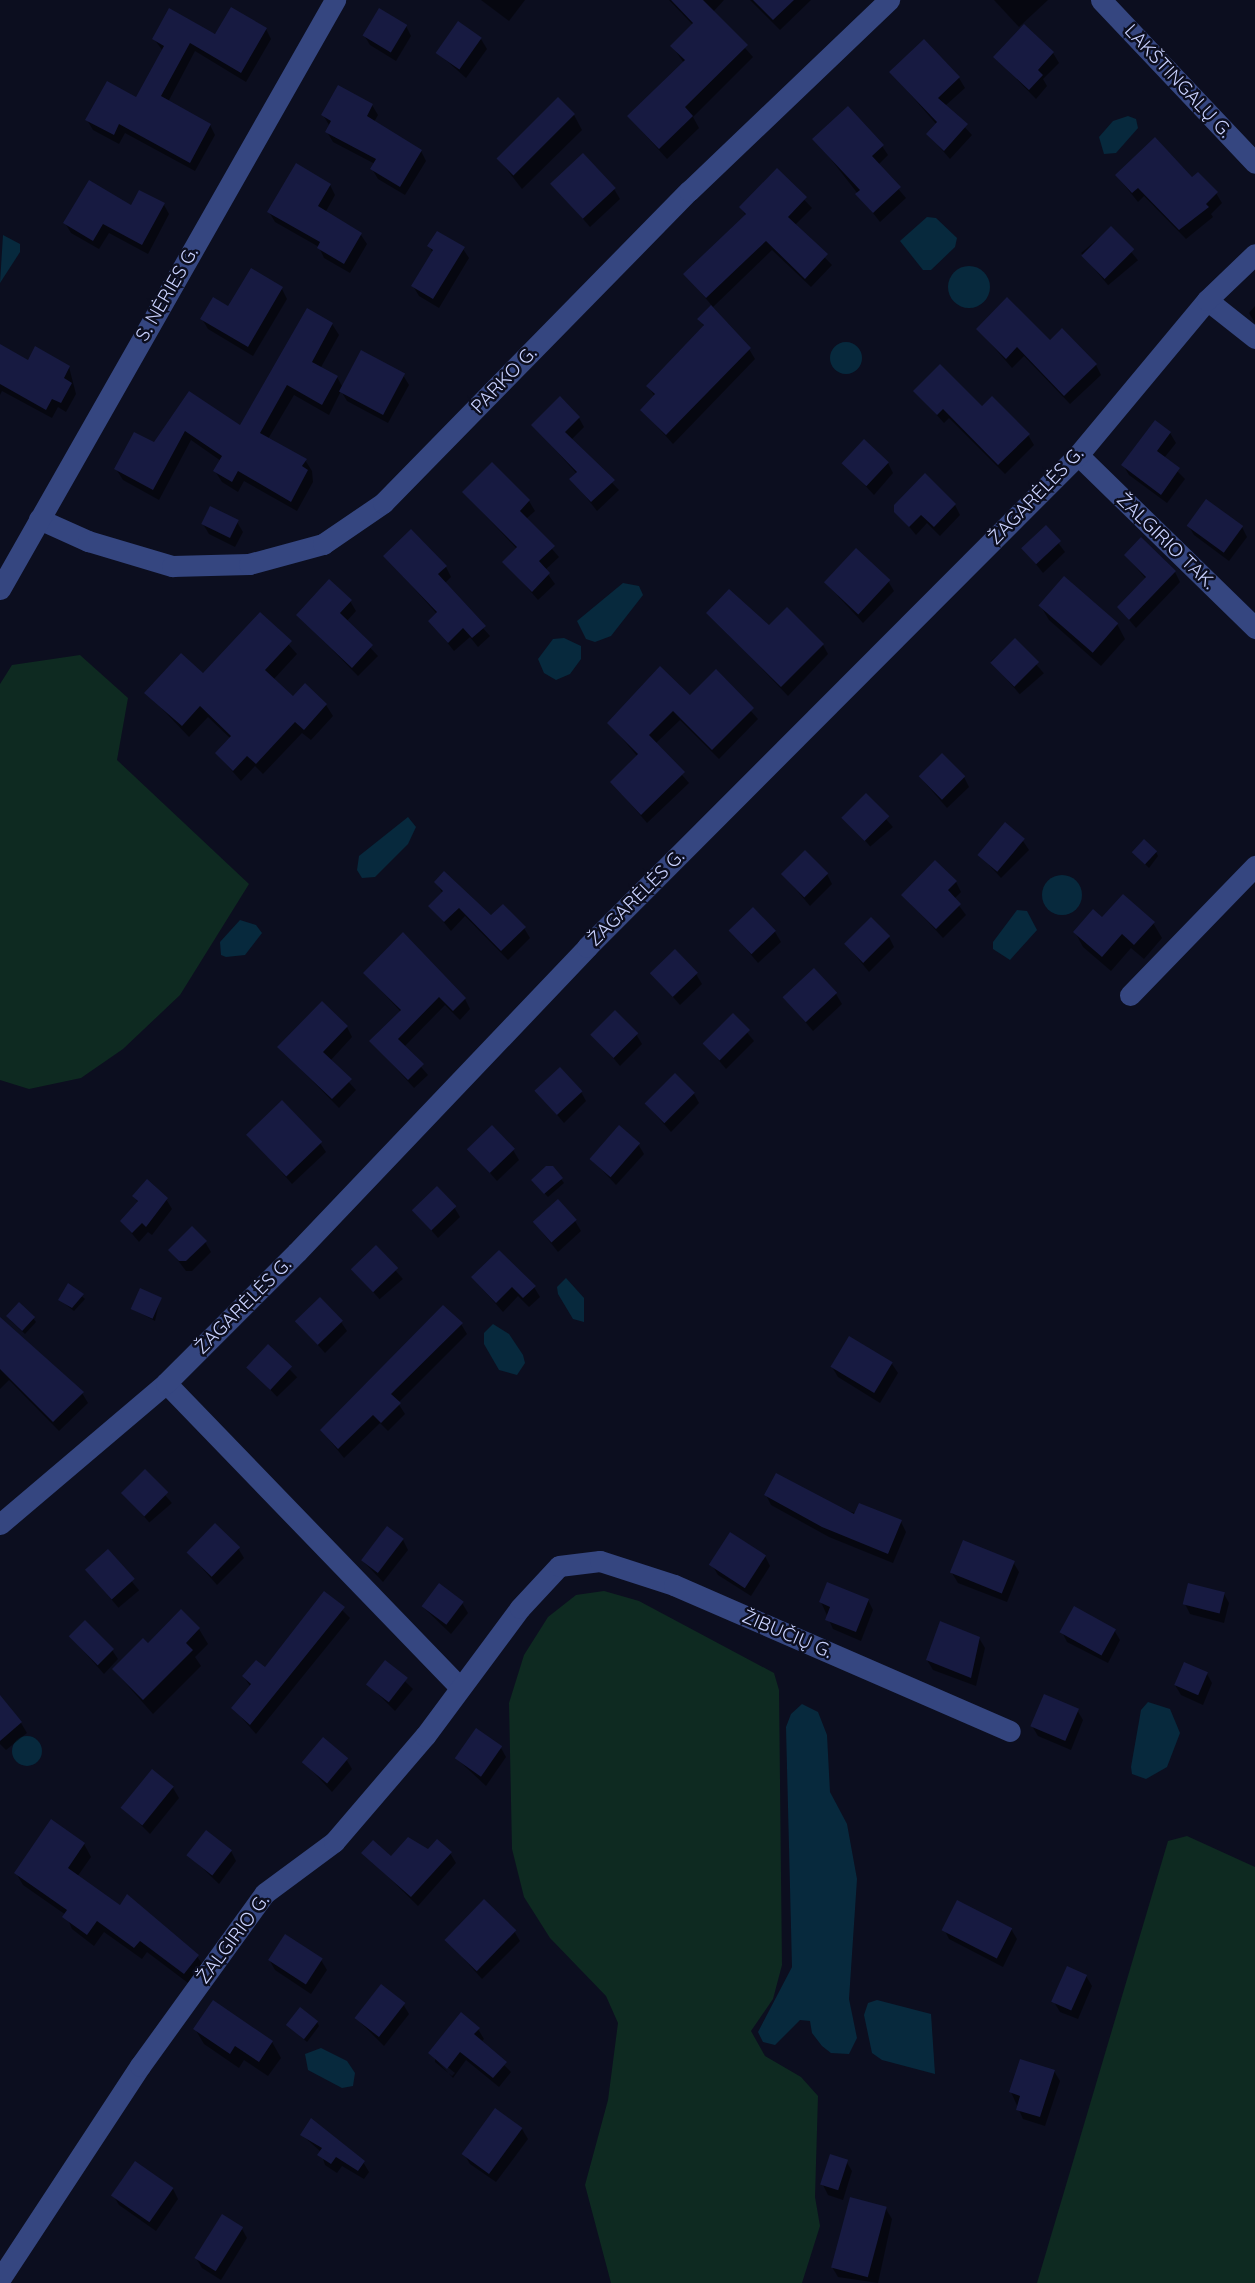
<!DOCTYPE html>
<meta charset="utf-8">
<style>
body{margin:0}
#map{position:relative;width:1255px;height:2283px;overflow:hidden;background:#0c0e1f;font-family:Quicksand,sans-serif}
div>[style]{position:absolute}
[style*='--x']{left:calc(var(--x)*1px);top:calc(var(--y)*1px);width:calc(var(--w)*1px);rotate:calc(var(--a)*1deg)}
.green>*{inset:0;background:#0e2a21}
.water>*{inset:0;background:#07293d}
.round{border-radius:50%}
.shadow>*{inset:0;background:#0007;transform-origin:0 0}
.building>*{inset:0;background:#171a41;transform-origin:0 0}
.minor>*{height:21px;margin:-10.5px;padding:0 10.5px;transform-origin:10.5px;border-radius:10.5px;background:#354680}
span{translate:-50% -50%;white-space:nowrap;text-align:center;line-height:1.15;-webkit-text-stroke:5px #0c0e1f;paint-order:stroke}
.street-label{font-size:19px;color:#cad2ff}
</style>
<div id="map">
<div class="green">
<div style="clip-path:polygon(80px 655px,128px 698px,117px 760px,249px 884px,180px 995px,123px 1049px,81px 1078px,29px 1089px,0 1080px,0 684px,12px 665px)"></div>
<div style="clip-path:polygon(604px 1591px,639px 1601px,774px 1673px,779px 1690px,782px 1965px,773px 1999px,751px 2031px,765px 2056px,801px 2077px,818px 2096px,815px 2197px,820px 2226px,802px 2283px,611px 2283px,585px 2185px,608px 2100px,618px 2023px,606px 1996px,550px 1938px,524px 1897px,512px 1849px,509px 1703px,524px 1655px,548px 1617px,576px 1595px)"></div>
<div style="clip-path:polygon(1187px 1836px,1255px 1867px,1255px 2283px,1037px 2283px,1168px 1841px)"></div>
</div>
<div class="water">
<div style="clip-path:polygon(1128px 116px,1136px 119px,1138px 128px,1116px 153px,1104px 154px,1099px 137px,1113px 121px)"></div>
<div style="clip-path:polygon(927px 217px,936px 218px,957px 238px,955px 247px,931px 270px,923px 270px,900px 241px)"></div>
<div style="clip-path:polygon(3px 235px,20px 244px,20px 252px,0 283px)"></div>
<div class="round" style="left:948px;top:266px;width:42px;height:42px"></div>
<div class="round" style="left:830px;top:342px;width:32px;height:32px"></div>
<div style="clip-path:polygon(623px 583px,639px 586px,643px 595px,611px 636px,595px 642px,586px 639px,577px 621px)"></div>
<div style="clip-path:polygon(564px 638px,581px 646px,581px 659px,570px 674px,556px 680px,544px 673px,538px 659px,553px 639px)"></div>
<div style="clip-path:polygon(408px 817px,416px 827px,408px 844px,375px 877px,362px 878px,357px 870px,359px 856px)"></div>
<div class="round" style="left:1042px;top:875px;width:40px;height:40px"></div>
<div style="clip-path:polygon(1017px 910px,1027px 911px,1037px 930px,1010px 960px,993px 949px,993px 942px)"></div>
<div style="clip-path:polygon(240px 920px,256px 925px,262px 933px,245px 955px,226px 957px,221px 955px,220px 942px)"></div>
<div style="clip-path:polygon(566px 1278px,584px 1298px,584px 1322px,573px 1319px,558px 1294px,557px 1287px)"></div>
<div style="clip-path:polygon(493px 1324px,509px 1334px,523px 1355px,525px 1363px,517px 1375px,499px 1370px,484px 1344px,484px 1333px)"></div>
<div style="clip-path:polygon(1148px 1702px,1170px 1709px,1180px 1733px,1167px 1767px,1146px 1779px,1132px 1774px,1131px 1767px,1141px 1710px)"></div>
<div style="clip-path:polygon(802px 1704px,818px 1712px,827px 1735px,830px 1792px,847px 1824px,857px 1879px,849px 1999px,857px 2038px,849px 2054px,831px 2053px,822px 2046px,812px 2033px,810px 2021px,800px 2020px,775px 2045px,763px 2042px,758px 2032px,792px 1967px,786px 1727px,791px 1714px)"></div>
<div class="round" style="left:12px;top:1736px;width:30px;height:30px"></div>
<div style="clip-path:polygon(877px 2000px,931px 2014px,935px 2074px,882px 2060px,872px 2053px,864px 2015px,868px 2003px)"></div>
<div style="clip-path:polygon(321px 2048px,347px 2061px,355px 2073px,353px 2086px,342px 2088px,308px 2070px,305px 2054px)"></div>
</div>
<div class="shadow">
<div style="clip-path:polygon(481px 0,525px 0,509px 21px)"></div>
<div style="clip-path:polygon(669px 0,724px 0,713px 12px,753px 57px,693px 117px,699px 128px,667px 159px,629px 117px,684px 63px,672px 46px,693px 25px)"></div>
<div style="clip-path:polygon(750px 0,811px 0,780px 30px)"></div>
<div style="clip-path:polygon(994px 0,1048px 0,1019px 27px)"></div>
<div style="clip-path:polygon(406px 26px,411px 36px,396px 61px,370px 45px,364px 35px)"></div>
<div style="clip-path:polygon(266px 29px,271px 39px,246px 82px,195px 51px,168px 102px,210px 125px,215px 135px,195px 171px,125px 133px,119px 144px,93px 130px,87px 120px,137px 99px,163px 51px,154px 39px)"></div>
<div style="clip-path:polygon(481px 39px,487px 49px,466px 78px,438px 53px)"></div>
<div style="clip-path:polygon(1053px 53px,1059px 63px,1043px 79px,1047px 86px,1036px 99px,996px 58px)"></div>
<div style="clip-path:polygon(891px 72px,959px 78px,965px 88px,945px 106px,972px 135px,950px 159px,928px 134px,937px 125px)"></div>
<div style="clip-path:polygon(372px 105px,378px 115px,374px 122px,421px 151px,426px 161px,405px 195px,378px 179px,372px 169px,375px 164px,333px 142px,327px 132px,329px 125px,323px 115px)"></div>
<div style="clip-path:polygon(574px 115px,582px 130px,522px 189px,498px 158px)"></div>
<div style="clip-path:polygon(815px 139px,882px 146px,888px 155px,878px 165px,906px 198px,880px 222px)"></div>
<div style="clip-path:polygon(777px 171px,812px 208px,794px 226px,832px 265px,811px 287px,772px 250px,713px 307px,685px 274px,746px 216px,741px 208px)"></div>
<div style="clip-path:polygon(1117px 176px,1192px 180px,1216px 193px,1222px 203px,1211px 214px,1213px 217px,1186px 239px,1144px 196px,1138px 202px)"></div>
<div style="clip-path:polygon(553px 184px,614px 189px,620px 199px,590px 227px)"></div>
<div style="clip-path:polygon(330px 185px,335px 195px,325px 213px,361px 235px,367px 244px,350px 273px,324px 258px,319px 247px,275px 222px,269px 212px)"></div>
<div style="clip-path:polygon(164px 205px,169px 214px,148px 254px,109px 233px,99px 249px,71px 233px,65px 223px)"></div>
<div style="left:1111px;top:228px;width:42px;height:39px;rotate:50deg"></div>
<div style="clip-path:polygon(429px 246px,463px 249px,469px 258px,439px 308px,419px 296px,413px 286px,433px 253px)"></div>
<div style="clip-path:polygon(282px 289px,287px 299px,253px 356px,208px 329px,202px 319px)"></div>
<div style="clip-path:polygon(1255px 306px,1255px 323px,1249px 313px)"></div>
<div style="clip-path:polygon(700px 319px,749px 349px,755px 359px,673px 444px,642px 410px,655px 397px,648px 386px,704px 327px)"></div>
<div style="clip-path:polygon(332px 324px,339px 335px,320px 369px,337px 377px,343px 388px,403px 375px,409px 385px,388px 423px,347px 401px,341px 391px,329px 415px,294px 395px,268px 439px,305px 460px,312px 471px,313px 482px,297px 511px,244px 481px,238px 492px,222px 482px,215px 471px,221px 461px,191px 440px,159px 500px,123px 480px,116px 469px,155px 445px,189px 394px,240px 428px)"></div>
<div style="clip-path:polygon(978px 329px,1096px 365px,1101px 375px,1070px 404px,1024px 356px,1012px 368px)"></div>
<div style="clip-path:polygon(0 346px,29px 362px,69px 367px,76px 394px,66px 412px,58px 407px,52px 418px,2px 391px,0 395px)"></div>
<div style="clip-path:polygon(915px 391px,982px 408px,1028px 435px,1034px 445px,1005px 474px,949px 418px,944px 423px)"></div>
<div style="clip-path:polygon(579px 418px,584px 427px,571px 440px,619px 490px,597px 511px,572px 479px,577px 474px,533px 425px)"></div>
<div style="clip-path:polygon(1170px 433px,1176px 443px,1164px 458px,1185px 479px,1167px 503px,1129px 475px,1123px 465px)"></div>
<div style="clip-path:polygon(844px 463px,888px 463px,893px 473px,874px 495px)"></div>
<div style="clip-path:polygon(464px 493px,529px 501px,535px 511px,526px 519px,559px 557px,545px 570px,555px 584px,538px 600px,505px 562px,517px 549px)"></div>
<div style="clip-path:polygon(955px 505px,960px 515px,940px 536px,927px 523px,916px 535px,896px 511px)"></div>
<div style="clip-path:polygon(237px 522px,243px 532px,235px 547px,209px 534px,203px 524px)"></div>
<div style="clip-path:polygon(1188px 525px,1242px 527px,1247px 537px,1229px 561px,1194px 535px)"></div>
<div style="clip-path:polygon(1046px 527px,1065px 552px,1043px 573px,1023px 548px)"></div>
<div style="clip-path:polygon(385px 556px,446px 567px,451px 577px,444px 584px,490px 636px,478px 647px,470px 637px,454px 651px,430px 621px,437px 614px)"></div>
<div style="clip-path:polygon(1126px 556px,1175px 572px,1180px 582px,1136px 628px,1119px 608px,1146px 579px)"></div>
<div style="clip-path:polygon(888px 581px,894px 591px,863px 623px,825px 582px)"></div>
<div style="clip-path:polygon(350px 601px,356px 611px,346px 622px,378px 656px,358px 676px,298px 615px)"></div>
<div style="clip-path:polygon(1040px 605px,1117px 624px,1125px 639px,1101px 666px,1049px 620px)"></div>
<div style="clip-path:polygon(709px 613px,823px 645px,828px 654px,788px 696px)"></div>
<div style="clip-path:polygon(261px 614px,297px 654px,273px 680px,293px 698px,326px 705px,333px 716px,311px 740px,302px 733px,263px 774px,255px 766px,241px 781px,217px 754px,231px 739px,208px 717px,189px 737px,147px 693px,203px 676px)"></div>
<div style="left:1015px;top:640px;width:44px;height:32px;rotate:49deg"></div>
<div style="clip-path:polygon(716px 672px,758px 719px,719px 759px,680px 720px,655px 744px,689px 783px,647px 823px,612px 782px,638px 757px,609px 723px,690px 698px)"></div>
<div style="clip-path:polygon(920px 777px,964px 777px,969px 787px,947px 808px)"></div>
<div style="left:866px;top:796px;width:41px;height:30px;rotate:49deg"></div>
<div style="clip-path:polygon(1023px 841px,1029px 850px,1001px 878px,979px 854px)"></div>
<div style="clip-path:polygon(1156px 852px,1158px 856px,1149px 868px,1134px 853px)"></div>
<div style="clip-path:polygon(783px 874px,827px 874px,832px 884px,810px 906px)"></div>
<div style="clip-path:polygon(436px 882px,491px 918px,524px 928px,530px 938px,508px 960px,465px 916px,451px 931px,431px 907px,443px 894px)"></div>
<div style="clip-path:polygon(956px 882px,961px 892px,954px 899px,966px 915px,943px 938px,903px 895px)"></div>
<div style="clip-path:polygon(1102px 920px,1153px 923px,1162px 938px,1144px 959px,1131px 948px,1111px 971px,1083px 947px,1075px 932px)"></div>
<div style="clip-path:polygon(731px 931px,775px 932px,781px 942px,758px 963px)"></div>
<div style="clip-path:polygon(889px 937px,894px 947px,869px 972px,846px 944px)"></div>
<div style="clip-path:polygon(365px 973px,465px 999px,470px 1009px,460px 1020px,445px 1005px,404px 1047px,428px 1075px,414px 1088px,371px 1041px,401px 1012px)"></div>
<div style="clip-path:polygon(653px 974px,696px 974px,702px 984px,680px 1005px)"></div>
<div style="clip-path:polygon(836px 994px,842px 1004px,813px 1031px,785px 998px)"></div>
<div style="clip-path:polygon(733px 1015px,754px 1041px,726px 1069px,704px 1043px)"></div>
<div style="clip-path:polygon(347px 1027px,352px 1037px,330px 1061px,356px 1090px,339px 1108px,280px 1048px)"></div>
<div style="clip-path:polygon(593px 1034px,636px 1034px,642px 1044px,620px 1066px)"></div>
<div style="clip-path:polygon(537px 1091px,581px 1092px,586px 1101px,564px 1123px)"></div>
<div style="clip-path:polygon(694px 1094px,699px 1103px,671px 1132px,647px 1105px)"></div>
<div style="clip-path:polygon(248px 1134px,320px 1143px,326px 1152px,292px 1184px)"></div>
<div style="clip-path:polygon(638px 1144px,644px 1154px,616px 1185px,591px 1158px)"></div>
<div style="clip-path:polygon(470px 1150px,513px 1150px,519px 1160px,497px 1181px)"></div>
<div style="clip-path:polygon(561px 1179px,564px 1183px,548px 1197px,536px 1184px)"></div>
<div style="clip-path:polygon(134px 1196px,166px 1199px,172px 1209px,152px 1235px,148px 1232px,139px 1242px,122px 1222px,138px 1203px)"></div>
<div style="clip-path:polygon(454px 1207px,460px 1217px,438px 1238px,414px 1210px)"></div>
<div style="clip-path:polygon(575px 1221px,581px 1231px,558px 1252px,535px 1223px)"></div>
<div style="clip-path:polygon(205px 1242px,211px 1252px,192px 1271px,186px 1271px,170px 1250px)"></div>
<div style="left:376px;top:1248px;width:41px;height:31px;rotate:49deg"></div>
<div style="clip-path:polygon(473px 1278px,534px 1287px,540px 1297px,529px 1307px,518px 1296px,503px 1312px)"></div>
<div style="clip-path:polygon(69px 1285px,85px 1299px,74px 1311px,60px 1300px)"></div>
<div style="clip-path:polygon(160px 1299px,155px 1321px,133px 1309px)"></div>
<div style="clip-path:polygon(33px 1318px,36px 1322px,25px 1334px,10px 1320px)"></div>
<div style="clip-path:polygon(297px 1321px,341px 1322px,347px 1331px,325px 1353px)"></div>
<div style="clip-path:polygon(461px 1324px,467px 1334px,398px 1403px,405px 1414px,388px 1431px,380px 1423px,344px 1458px,322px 1431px)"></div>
<div style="clip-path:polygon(0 1334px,82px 1393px,88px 1403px,59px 1431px,9px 1380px,0 1389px)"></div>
<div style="clip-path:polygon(849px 1338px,892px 1364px,898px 1373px,880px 1403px,838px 1377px,832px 1367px)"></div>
<div style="left:268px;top:1347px;width:42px;height:28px;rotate:46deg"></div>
<div style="left:145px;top:1472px;width:41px;height:30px;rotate:49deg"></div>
<div style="clip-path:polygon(766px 1495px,901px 1522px,906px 1532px,893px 1563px,829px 1537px,771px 1505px)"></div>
<div style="clip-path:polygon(403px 1540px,408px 1550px,383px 1582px,362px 1560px)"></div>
<div style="clip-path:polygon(238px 1548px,244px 1558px,217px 1585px,188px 1552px)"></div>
<div style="left:107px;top:1552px;width:50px;height:27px;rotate:50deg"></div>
<div style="clip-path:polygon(765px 1556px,770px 1566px,751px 1596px,718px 1575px,712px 1565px)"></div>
<div style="clip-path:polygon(1013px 1562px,1019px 1572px,1007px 1602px,958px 1583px,952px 1573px)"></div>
<div style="clip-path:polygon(325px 1593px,350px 1618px,256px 1734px,233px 1708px,250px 1686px,244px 1677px,265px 1670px)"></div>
<div style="clip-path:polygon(1224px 1594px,1229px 1603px,1224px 1623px,1190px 1614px,1185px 1604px)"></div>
<div style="clip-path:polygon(868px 1600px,873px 1610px,861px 1641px,833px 1629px,821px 1602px)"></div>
<div style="clip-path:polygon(462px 1603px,468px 1613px,451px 1634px,423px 1607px)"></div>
<div style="clip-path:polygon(199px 1629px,208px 1644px,195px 1657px,201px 1666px,153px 1714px,114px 1670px,148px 1646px)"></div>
<div style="clip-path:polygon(1114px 1630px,1120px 1640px,1108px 1663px,1067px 1642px,1062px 1632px)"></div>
<div style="clip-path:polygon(71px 1637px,112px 1650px,118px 1659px,104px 1674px)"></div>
<div style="clip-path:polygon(979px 1638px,985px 1648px,976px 1686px,933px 1670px,927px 1660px)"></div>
<div style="clip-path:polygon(385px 1662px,413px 1689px,395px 1711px,368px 1684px)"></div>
<div style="clip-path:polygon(1207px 1674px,1212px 1683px,1203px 1705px,1181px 1695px,1175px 1685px)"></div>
<div style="clip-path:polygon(1077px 1710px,1083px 1720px,1071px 1750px,1038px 1736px,1032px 1726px)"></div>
<div style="clip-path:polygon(0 1716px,21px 1723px,27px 1733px,6px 1750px,0 1744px)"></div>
<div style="clip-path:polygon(501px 1748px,506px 1757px,486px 1786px,456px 1758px)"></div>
<div style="clip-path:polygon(346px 1759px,352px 1769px,332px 1792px,304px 1762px)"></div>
<div style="clip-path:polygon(173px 1788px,179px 1798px,150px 1834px,124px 1808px)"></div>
<div style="clip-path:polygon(51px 1822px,84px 1844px,91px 1857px,77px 1877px,197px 1956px,205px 1969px,192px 1986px,147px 1952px,142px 1959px,104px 1932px,94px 1946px,72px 1929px,66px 1915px,23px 1885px,16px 1873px)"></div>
<div style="clip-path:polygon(231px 1851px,236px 1861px,219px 1884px,189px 1855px)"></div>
<div style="clip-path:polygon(364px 1853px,391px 1859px,450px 1853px,456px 1863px,418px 1906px)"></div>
<div style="clip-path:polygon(944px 1929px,1011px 1929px,1017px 1939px,1003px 1967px,949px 1939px)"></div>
<div style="clip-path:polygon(514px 1931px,520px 1941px,482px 1979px,446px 1939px)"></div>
<div style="clip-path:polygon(321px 1960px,327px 1970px,311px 1994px,275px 1970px,270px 1961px)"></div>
<div style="clip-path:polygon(1086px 1976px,1092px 1986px,1078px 2019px,1060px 2012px,1054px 2002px)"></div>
<div style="clip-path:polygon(403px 2004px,409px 2014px,384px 2046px,356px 2018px)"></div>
<div style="clip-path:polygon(317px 2022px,319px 2026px,307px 2042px,288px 2025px)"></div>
<div style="clip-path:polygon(195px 2029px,272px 2042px,281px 2058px,268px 2076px,244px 2060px,239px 2068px,204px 2044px)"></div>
<div style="clip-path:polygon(evenodd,478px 2029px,484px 2039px,481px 2042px,511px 2072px,499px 2087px,466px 2060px,453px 2078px,430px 2053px,478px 2029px,435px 2057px,455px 2073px,452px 2076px,435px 2062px,435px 2057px)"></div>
<div style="clip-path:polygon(1054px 2071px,1060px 2081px,1045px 2126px,1023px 2119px,1011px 2092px)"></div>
<div style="clip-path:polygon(522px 2129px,528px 2139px,496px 2182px,470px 2164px,464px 2154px)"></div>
<div style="clip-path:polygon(302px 2135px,363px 2162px,369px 2172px,364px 2179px,342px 2166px,337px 2173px,325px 2165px,321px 2152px)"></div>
<div style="clip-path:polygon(846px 2161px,852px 2171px,843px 2200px,828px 2195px,823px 2185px)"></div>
<div style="clip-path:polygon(173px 2189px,178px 2199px,156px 2231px,119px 2205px,113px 2195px)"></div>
<div style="clip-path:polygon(886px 2209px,892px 2219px,878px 2283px,838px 2277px,832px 2267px)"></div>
<div style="clip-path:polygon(242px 2229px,247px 2238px,221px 2280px,202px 2268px,196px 2258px)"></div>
</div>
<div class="building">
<div style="clip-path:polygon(671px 0,703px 0,748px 45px,685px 107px,693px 116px,659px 149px,627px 116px,685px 60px,670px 46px,693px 23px)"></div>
<div style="clip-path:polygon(753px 0,794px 0,773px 20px)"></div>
<div style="clip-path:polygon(231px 7px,267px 28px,241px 73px,190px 43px,161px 96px,211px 124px,190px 163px,119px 124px,114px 135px,85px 120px,107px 81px,136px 97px,164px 46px,152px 39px,169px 8px,215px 34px)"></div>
<div style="left:379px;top:8px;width:33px;height:32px;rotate:31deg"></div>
<div style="left:458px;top:21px;width:29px;height:39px;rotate:35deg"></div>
<div style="clip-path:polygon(1024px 24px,1054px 52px,1038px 70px,1043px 75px,1029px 90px,993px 57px)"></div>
<div style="clip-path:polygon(924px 39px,960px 77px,938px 98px,968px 124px,944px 151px,926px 134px,937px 122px,889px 72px)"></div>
<div style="clip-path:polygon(338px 85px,373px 104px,367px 116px,422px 150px,400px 187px,370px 169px,376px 159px,325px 132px,331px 121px,321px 115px)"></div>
<div style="left:558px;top:97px;width:24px;height:87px;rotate:45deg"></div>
<div style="clip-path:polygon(848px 106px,884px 145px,872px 156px,901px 187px,873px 213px,855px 194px,860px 190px,812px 139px)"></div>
<div style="clip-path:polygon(1155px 137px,1192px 177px,1198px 172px,1218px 192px,1206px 204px,1209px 207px,1179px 230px,1138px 188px,1132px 193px,1115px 175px)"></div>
<div style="left:583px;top:153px;width:48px;height:45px;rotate:47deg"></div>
<div style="clip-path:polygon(296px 163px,331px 184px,318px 206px,362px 233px,344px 264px,317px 248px,320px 242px,267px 212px)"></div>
<div style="clip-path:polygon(777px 168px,807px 197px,788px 217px,828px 254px,805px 279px,766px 241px,706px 298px,683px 274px,746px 214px,739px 207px)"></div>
<div style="clip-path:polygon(89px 180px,131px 205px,139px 190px,165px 203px,142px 245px,103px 224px,93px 241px,63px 223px)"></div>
<div style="left:1111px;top:226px;width:33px;height:42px;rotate:45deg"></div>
<div style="clip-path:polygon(437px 231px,465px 247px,433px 299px,411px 286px,433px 250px,427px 246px)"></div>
<div style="clip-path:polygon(251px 268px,283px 287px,248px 347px,200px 319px,213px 297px,228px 306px)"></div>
<div style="clip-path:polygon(1007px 297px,1050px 340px,1062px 328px,1097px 364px,1064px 396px,1017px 347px,1006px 359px,976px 329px)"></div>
<div style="clip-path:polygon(711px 305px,751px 348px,666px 435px,640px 410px,655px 394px,646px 386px,704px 325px,697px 319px)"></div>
<div style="clip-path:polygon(307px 308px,333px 323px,312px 362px,338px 376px,322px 405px,287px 385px,260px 433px,307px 459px,302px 466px,308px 470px,291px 502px,238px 471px,232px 482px,213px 471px,222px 456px,185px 431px,153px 490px,114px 469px,134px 432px,154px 442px,189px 391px,240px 425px)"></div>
<div style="clip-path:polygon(0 344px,28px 360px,35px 346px,70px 366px,64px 378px,72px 383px,61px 403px,52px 399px,46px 410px,0 384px)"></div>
<div style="left:361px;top:350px;width:50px;height:47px;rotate:28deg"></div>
<div style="clip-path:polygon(940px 364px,982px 406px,992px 396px,1030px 434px,998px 465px,943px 409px,937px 415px,913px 391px)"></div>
<div style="clip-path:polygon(560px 396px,580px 417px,565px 432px,615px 480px,591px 502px,569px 479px,577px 472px,531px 425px)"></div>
<div style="clip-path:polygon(1155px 420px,1171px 432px,1157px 451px,1180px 468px,1161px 495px,1121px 465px)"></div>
<div style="left:864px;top:439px;width:34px;height:33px;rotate:43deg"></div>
<div style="clip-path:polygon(492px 462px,530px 500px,520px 511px,555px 546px,539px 561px,550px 573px,532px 592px,502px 562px,517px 547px,462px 492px)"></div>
<div style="clip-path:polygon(925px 473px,956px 504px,934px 527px,921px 515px,909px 527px,894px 512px,894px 505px)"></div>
<div style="left:1206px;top:499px;width:46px;height:33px;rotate:36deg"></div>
<div style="left:210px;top:506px;width:32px;height:20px;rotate:26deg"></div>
<div style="left:1046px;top:525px;width:22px;height:34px;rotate:47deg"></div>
<div style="clip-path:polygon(411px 529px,447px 566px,438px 574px,486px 626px,472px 638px,463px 628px,448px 643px,428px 621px,437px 612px,383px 556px)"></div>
<div style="clip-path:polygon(1141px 537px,1176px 571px,1129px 620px,1117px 607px,1146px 577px,1124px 555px)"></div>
<div style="left:856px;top:548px;width:47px;height:47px;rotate:43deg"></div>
<div style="left:1064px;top:576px;width:72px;height:39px;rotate:41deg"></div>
<div style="clip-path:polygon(329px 579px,352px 600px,340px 613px,373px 645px,352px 668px,296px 615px)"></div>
<div style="clip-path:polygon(729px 589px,769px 625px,787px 607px,824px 644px,781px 687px,706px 613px)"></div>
<div style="clip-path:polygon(260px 612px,292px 641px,265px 670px,293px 696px,305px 683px,327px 704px,304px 730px,295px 722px,256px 764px,247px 756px,233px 771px,215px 753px,231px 736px,200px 706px,182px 726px,144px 693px,181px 653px,203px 673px)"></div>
<div style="left:1015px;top:638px;width:34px;height:35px;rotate:45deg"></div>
<div style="clip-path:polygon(660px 666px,690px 695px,716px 669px,754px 708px,712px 750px,673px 711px,649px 735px,685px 772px,641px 815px,610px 782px,638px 754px,607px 723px)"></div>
<div style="left:942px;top:753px;width:33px;height:33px;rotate:45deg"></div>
<div style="left:866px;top:793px;width:33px;height:35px;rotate:45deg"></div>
<div style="left:1005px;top:822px;width:26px;height:43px;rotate:40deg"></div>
<div style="left:1144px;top:839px;width:18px;height:18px;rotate:43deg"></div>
<div style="left:805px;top:850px;width:33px;height:34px;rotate:45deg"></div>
<div style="clip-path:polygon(935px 860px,957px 881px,948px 890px,961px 904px,936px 929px,901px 895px)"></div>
<div style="clip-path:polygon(444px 871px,491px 915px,503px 904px,526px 927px,501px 951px,459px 908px,444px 922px,428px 906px,443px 891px,434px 882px)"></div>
<div style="clip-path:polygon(1123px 894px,1155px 922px,1134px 945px,1122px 934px,1102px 957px,1073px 932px,1093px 909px,1102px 917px)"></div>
<div style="left:753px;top:907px;width:33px;height:34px;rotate:46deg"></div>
<div style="left:871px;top:917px;width:27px;height:38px;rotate:45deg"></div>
<div style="clip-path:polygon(403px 932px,466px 998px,453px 1011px,439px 997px,398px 1039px,424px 1064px,408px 1080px,369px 1041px,401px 1010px,363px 973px)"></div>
<div style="left:675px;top:949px;width:33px;height:35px;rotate:46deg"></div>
<div style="left:814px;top:968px;width:34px;height:43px;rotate:47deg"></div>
<div style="clip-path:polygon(322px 1001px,348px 1026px,323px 1052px,352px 1079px,332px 1099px,277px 1047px)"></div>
<div style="left:615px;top:1010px;width:33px;height:35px;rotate:45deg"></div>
<div style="left:733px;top:1013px;width:24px;height:43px;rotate:45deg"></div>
<div style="left:560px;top:1067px;width:33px;height:35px;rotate:47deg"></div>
<div style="left:675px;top:1073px;width:28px;height:43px;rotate:45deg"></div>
<div style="left:282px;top:1100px;width:58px;height:50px;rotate:46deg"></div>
<div style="left:492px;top:1125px;width:33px;height:35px;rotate:46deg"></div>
<div style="left:619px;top:1125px;width:28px;height:45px;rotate:41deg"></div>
<div style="clip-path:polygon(546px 1166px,553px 1166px,563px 1178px,544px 1194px,531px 1180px)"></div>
<div style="clip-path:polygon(147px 1179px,168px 1198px,146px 1227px,142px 1223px,132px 1233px,120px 1221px,138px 1201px,132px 1196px)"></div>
<div style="left:437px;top:1186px;width:28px;height:35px;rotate:46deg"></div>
<div style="left:558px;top:1199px;width:28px;height:34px;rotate:48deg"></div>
<div style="clip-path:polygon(192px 1226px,207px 1241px,186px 1261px,179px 1261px,168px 1250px)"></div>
<div style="left:376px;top:1245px;width:32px;height:35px;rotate:46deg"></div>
<div style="clip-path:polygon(499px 1250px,536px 1286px,523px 1298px,512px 1287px,496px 1303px,471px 1277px)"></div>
<div style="clip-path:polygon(68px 1283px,84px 1294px,72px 1308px,58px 1300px)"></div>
<div style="left:140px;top:1288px;width:24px;height:23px;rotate:24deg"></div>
<div style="left:320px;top:1297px;width:33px;height:35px;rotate:46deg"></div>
<div style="left:19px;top:1302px;width:22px;height:19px;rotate:43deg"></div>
<div style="clip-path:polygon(443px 1305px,463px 1323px,391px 1394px,401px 1403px,381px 1423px,373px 1415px,338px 1449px,320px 1430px)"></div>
<div style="clip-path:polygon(0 1317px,84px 1392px,53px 1422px,0 1369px)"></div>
<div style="left:849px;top:1336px;width:51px;height:36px;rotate:31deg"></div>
<div style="left:268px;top:1344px;width:33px;height:32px;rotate:43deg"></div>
<div style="left:145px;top:1469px;width:33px;height:34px;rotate:45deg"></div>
<div style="clip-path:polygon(776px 1473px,854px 1514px,859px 1503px,902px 1520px,888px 1554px,822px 1527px,764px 1495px)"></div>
<div style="left:215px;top:1523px;width:35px;height:41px;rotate:44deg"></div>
<div style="left:387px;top:1526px;width:21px;height:43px;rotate:37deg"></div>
<div style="left:730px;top:1532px;width:43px;height:39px;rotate:33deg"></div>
<div style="left:963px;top:1540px;width:56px;height:35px;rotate:22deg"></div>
<div style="left:108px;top:1549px;width:40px;height:31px;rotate:48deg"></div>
<div style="clip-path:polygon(827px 1582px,869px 1599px,856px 1632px,825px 1620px,830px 1607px,819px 1602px)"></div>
<div style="left:439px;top:1583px;width:31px;height:29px;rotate:37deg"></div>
<div style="left:1188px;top:1583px;width:38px;height:22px;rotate:14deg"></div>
<div style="clip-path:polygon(324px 1591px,345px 1607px,250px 1725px,231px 1708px,251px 1684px,242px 1676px,256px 1660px,265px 1667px)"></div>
<div style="left:1074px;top:1606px;width:48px;height:30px;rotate:29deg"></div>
<div style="clip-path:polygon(181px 1609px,200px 1628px,186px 1643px,193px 1650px,143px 1700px,112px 1669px,143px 1638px,148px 1643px)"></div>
<div style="left:85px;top:1620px;width:41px;height:23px;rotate:45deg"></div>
<div style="clip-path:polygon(940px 1621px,980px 1637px,971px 1678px,926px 1660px)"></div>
<div style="left:385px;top:1660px;width:29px;height:31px;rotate:38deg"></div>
<div style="left:1184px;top:1662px;width:26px;height:25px;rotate:23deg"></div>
<div style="left:1044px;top:1694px;width:38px;height:35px;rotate:23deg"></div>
<div style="clip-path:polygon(0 1695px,22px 1722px,0 1741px)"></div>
<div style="left:476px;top:1728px;width:32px;height:37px;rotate:35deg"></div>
<div style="left:323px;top:1737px;width:33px;height:33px;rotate:40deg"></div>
<div style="left:152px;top:1769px;width:28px;height:50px;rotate:39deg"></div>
<div style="clip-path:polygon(51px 1819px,85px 1843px,68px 1868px,120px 1905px,127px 1894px,199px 1955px,184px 1974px,140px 1941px,134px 1948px,97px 1921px,87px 1935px,62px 1917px,67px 1910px,14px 1873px)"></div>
<div style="left:206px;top:1830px;width:33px;height:32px;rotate:38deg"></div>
<div style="clip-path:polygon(408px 1837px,428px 1849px,437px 1839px,452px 1852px,411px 1897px,361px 1853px,373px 1840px,391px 1856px)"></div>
<div style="left:484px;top:1899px;width:45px;height:57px;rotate:44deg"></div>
<div style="left:957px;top:1900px;width:62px;height:34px;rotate:27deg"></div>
<div style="left:285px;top:1934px;width:45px;height:31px;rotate:33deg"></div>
<div style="left:1067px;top:1966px;width:22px;height:39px;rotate:24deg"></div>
<div style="left:381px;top:1984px;width:31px;height:43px;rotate:38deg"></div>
<div style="clip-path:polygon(213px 2000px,273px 2041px,259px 2062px,235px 2046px,230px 2054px,193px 2029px)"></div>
<div style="left:300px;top:2007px;width:23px;height:23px;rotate:38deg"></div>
<div style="clip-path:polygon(461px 2012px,480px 2028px,474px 2034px,507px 2062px,493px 2078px,460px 2052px,447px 2069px,428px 2053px)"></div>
<div style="clip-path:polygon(1020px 2059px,1055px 2070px,1040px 2117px,1016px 2110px,1020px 2096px,1009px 2092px)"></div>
<div style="left:495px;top:2108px;width:34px;height:57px;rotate:36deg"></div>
<div style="clip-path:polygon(311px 2118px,365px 2161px,358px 2171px,336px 2157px,331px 2164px,317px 2155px,322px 2148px,300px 2135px)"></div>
<div style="left:830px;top:2154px;width:19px;height:32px;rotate:18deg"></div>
<div style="left:135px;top:2161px;width:47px;height:42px;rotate:35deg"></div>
<div style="left:850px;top:2197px;width:38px;height:73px;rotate:15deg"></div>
<div style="left:222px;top:2214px;width:25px;height:52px;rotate:32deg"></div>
</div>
<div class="minor">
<div style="--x:1101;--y:0;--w:224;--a:46.6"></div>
<div style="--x:1207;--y:300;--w:61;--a:38.4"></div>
<div style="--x:1078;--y:455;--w:248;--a:44.3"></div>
<div style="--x:39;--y:519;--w:54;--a:24.2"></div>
<div style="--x:88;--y:541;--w:88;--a:16.6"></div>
<div style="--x:172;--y:566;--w:77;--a:-1.5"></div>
<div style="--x:249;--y:564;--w:77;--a:-15.1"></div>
<div style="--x:323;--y:544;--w:73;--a:-34.3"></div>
<div style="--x:383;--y:503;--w:437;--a:-45.6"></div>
<div style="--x:689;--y:191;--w:277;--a:-43.7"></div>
<div style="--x:0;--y:589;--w:678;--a:-60.37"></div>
<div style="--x:1130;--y:995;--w:180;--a:-45.9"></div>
<div style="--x:166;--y:1383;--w:423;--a:46"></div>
<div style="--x:0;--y:1524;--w:218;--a:-40.3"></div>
<div style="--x:166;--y:1383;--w:185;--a:-45"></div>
<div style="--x:297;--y:1252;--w:421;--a:-46.4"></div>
<div style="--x:587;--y:947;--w:695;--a:-45.06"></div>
<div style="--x:1078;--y:455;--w:202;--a:-50.2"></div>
<div style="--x:1207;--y:300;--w:66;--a:-43.8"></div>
<div style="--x:0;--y:2279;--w:255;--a:-56.7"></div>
<div style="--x:140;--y:2066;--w:213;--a:-54.2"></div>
<div style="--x:265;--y:1893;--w:86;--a:-36.5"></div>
<div style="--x:334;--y:1842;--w:140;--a:-49.4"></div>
<div style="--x:425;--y:1736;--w:159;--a:-53.4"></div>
<div style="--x:520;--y:1608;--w:57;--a:-47.1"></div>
<div style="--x:559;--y:1566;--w:41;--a:-7"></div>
<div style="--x:600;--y:1561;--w:78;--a:18"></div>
<div style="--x:674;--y:1585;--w:366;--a:23.5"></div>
</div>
<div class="street-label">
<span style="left:1178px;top:81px;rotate:47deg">LAKŠTINGALŲ G.</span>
<span style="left:167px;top:294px;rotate:-60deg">S. NĖRIES G.</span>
<span style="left:504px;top:380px;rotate:-46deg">PARKO G.</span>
<span style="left:1036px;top:496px;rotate:-46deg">ŽAGARĖLĖS G.</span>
<span style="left:1166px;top:541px;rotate:44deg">ŽALGIRIO TAK.</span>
<span style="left:636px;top:898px;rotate:-45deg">ŽAGARĖLĖS G.</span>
<span style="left:243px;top:1306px;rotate:-45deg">ŽAGARĖLĖS G.</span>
<span style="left:787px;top:1634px;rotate:23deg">ŽIBUČIŲ G.</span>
<span style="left:233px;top:1939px;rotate:-53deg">ŽALGIRIO G.</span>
</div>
</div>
